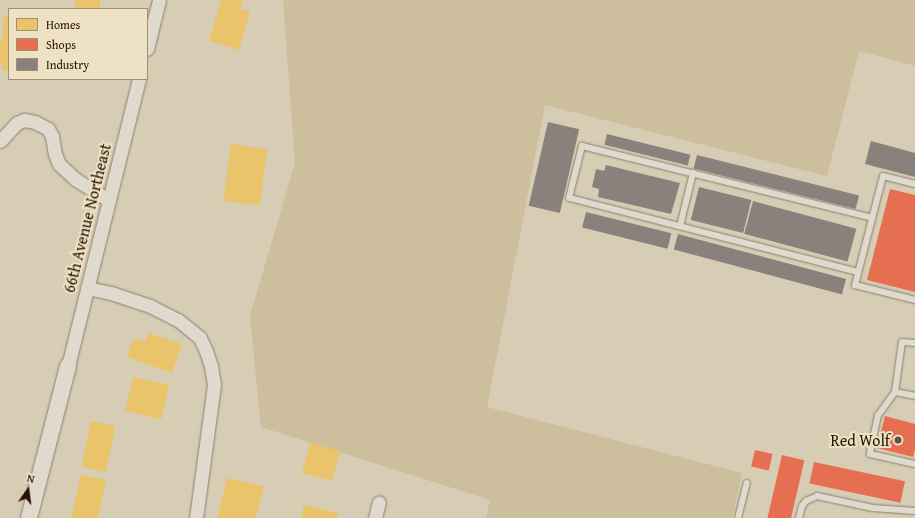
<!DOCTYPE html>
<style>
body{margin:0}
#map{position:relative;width:915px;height:518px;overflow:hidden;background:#d7cdb4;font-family:"Gentium Book Plus",serif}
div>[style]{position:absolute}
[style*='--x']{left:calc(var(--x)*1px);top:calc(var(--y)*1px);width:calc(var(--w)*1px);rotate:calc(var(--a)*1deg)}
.green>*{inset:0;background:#cdbe9d}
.homes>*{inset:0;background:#e9c46a;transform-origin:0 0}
.shops>*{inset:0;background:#e76f51;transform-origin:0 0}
.industry>*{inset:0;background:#8a817c;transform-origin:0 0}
.roads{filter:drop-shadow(0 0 1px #888070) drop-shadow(0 0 1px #888070)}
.service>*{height:6px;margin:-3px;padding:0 3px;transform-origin:3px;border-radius:3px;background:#e0dace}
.minor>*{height:13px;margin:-6.5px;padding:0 6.5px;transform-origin:6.5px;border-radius:6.5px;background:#e0dace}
.tertiary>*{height:16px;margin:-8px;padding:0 8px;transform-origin:8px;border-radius:8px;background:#e0dace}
.dots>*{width:11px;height:11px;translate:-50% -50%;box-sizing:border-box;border:2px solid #efe2c4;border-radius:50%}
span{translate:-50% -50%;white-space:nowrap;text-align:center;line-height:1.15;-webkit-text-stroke:4px #efe2c4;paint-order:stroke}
.street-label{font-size:16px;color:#251204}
.poi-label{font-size:16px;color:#251204}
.right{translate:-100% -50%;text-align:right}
.legend{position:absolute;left:8px;top:8px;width:140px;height:72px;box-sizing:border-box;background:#efe2c4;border:1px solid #9e8f77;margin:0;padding:5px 7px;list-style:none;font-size:12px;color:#251204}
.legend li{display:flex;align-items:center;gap:8px;height:20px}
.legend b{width:20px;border:1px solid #9e8f77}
.north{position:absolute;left:8px;top:470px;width:40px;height:40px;-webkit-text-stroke:3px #efe2c4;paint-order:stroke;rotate:14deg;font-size:11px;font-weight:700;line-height:16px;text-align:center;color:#251204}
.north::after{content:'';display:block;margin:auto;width:14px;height:18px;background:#251204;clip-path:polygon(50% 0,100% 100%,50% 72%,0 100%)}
</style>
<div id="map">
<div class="green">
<div style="clip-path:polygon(283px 0,915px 0,915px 66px,859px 51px,827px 176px,545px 105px,487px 407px,742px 473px,732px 518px,486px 518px,490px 500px,261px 427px,250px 316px,295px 163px)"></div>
</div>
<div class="homes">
<div style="left:75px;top:0;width:25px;height:9px"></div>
<div style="clip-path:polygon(221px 0,243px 0,240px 9px,250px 12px,239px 50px,209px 41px)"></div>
<div style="clip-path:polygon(4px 15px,9px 16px,9px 71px,2px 70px,2px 62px,0 62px,0 42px,2px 42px)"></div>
<div style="left:231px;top:144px;width:37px;height:57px;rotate:8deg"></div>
<div style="clip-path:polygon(148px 333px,182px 344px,172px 373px,127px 357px,133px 338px,145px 342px)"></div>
<div style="left:133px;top:377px;width:37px;height:35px;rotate:13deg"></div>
<div style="left:91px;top:421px;width:25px;height:47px;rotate:12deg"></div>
<div style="left:310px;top:443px;width:31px;height:31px;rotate:15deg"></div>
<div style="clip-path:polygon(81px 475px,106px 480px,98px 518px,71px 518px)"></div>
<div style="clip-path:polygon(227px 478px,264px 486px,256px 518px,217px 518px)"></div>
<div style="clip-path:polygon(304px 505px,338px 513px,337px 518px,301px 518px)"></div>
</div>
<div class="shops">
<div style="clip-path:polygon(890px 189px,915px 195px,915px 292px,867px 280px)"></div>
<div style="clip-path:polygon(885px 416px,915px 424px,915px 450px,913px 457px,877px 448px)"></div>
<div style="left:755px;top:450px;width:18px;height:17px;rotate:13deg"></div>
<div style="left:782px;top:455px;width:23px;height:65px;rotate:13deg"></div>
<div style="left:814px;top:462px;width:93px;height:22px;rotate:12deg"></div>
</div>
<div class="industry">
<div style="left:548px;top:122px;width:32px;height:86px;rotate:13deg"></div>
<div style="left:607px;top:134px;width:86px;height:11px;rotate:14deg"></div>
<div style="clip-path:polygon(871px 141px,915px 153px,915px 177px,865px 164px)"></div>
<div style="left:697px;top:155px;width:167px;height:14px;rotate:14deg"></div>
<div style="clip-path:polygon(606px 165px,680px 183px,671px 214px,598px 197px,599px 189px,592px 187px,596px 169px,604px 171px)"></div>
<div style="left:699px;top:187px;width:54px;height:34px;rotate:14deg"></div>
<div style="left:753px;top:201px;width:107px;height:34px;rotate:15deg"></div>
<div style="left:586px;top:212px;width:88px;height:16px;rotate:14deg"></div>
<div style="left:678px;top:234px;width:174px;height:16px;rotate:15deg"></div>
</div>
<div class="roads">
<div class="service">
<div style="--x:915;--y:184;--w:33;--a:-166"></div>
<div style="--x:883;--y:176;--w:113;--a:104.4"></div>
<div style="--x:855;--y:285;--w:62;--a:14"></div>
<div style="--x:680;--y:226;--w:55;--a:-76.2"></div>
<div style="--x:858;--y:272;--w:298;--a:-165.6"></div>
<div style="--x:569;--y:198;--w:54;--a:-76"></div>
<div style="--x:582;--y:146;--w:299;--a:13.9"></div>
<div style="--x:915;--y:343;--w:13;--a:-176"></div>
<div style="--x:902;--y:342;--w:50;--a:98"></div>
<div style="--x:895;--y:392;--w:29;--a:126"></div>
<div style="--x:878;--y:415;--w:40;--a:102"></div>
<div style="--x:870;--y:454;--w:46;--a:12.5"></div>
<div style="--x:895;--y:392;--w:20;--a:11"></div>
<div style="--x:738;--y:518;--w:36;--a:-76"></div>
<div style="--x:799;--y:518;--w:12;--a:-76"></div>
<div style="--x:802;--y:506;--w:6;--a:-51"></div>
<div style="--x:806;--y:501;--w:12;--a:-24"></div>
<div style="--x:817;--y:496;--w:57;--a:12.1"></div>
<div style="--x:873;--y:508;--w:42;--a:4.1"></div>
</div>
<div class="minor">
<div style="--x:147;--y:49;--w:50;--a:-76.2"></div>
<div style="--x:0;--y:141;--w:25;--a:-47"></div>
<div style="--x:17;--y:123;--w:8;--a:-23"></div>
<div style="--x:24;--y:120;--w:11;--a:10"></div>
<div style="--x:35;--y:122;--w:15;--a:28"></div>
<div style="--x:48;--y:129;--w:8;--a:60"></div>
<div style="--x:52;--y:136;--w:18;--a:81"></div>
<div style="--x:55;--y:154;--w:11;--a:68"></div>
<div style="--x:59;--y:164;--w:22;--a:43"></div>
<div style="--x:75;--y:179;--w:40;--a:32"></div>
<div style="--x:87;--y:288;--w:25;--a:12"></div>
<div style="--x:111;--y:293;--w:41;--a:18.4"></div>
<div style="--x:150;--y:306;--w:31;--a:27"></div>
<div style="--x:178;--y:320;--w:28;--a:39"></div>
<div style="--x:200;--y:338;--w:14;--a:65"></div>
<div style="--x:206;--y:351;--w:16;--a:72"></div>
<div style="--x:211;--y:366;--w:19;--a:81"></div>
<div style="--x:214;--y:385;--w:134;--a:97.7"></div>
<div style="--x:68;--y:366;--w:296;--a:-76.1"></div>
<div style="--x:375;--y:518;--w:16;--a:-76"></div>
</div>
<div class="tertiary">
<div style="--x:29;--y:518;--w:157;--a:-75.6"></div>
</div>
</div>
<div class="dots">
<div style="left:898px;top:440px;background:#635342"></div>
</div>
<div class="street-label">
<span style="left:87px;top:218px;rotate:-76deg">66th Avenue Northeast</span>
</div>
<div class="poi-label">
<span class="right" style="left:890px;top:440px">Red Wolf</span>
</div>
<ul class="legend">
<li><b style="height:11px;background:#e9c46a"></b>Homes</li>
<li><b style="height:11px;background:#e76f51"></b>Shops</li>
<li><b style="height:11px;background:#8a817c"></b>Industry</li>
</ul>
<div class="north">N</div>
</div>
